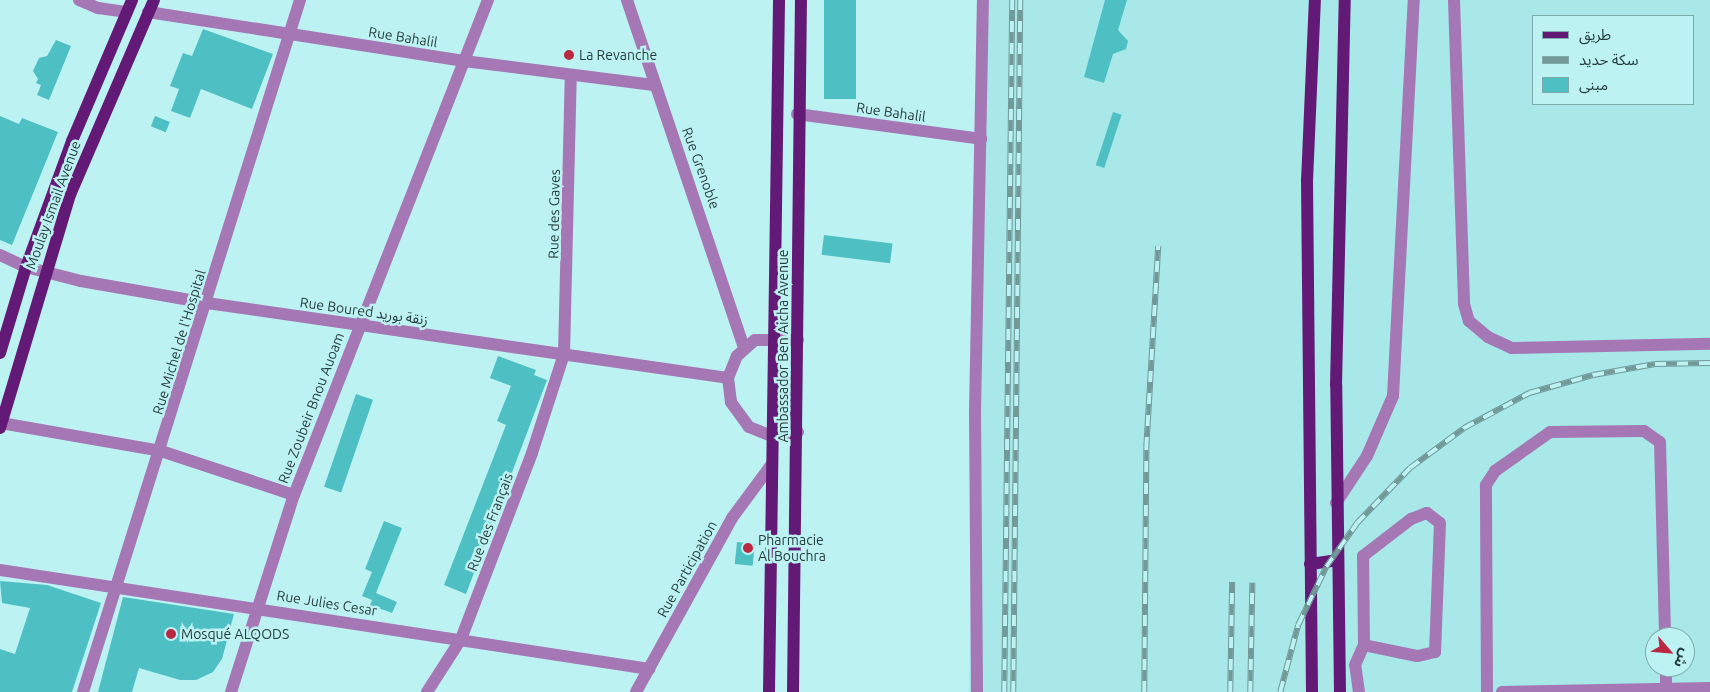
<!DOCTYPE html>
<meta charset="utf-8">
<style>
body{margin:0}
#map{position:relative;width:1710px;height:692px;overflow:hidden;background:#bdf2f3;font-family:Ubuntu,"Noto Sans Arabic",sans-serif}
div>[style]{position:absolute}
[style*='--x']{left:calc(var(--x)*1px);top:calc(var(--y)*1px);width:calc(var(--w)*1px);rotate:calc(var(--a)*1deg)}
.built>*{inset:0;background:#a8e8e8}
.building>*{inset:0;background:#4ec0c3;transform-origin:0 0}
.minor>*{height:12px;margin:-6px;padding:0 6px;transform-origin:6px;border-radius:6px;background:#a577b5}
.major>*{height:12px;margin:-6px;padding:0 6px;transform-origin:6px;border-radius:6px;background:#631a77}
.rail>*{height:5.5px;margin-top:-2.75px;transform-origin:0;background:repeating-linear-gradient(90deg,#bdf2f3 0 11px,#729898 0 22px);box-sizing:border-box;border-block:1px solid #729898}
.dots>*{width:14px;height:14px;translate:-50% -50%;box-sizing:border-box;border:2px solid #bdf2f3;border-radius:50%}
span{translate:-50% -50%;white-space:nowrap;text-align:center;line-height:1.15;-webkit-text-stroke:5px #bdf2f3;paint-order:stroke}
.street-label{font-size:14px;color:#273d3d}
.poi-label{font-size:14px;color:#273d3d}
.left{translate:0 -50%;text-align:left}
.legend{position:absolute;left:1532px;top:15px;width:162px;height:90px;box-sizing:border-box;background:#bdf2f3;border:1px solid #81aaaa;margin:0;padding:6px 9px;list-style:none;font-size:15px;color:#273d3d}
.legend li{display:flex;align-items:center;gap:10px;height:25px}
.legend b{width:25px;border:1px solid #81aaaa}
.north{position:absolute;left:1645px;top:627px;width:50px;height:50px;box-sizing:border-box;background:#bdf2f3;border:1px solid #81aaaa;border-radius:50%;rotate:117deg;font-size:14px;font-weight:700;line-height:20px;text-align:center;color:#273d3d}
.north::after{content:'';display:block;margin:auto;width:18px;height:22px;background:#ba2841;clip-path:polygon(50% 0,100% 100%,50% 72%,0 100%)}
</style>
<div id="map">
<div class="built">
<div style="clip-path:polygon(evenodd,987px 0,1710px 0,1710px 692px,969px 692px,987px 0,1534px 16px,1694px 16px,1694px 104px,1534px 104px,1534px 16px,987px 0,1655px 637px,1685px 637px,1685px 667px,1655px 667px,1655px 637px)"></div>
</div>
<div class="building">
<div style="left:824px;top:0;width:32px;height:99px"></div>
<div style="clip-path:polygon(1105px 0,1127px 0,1118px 30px,1128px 41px,1126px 49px,1113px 54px,1104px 83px,1084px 77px)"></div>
<div style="clip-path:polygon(203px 29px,273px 54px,252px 109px,201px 89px,190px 118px,171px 111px,179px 89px,170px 86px,183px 53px,192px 56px)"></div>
<div style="clip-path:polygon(56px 40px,71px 46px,49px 100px,37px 95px,41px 85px,36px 83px,38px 79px,33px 71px,39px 58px,47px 56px)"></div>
<div style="left:1113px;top:112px;width:9px;height:56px;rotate:18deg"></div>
<div style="clip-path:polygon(0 116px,19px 124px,22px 118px,58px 132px,12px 245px,0 240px)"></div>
<div style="left:155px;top:116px;width:16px;height:11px;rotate:22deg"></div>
<div style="left:824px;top:235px;width:69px;height:20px;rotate:7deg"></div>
<div style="clip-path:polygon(498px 356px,536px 370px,534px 375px,547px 380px,466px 594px,444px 585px,506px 425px,497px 421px,511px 386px,490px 378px)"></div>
<div style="left:356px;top:394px;width:18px;height:98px;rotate:19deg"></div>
<div style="clip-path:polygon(384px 521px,402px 528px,376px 593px,397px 602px,392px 613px,370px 605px,372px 600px,362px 596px,372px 572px,365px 569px)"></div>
<div style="left:737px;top:542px;width:18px;height:22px;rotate:6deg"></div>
<div style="clip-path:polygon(0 581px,47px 585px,101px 603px,72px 692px,0 692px,0 649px,15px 654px,30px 608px,2px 603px)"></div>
<div style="clip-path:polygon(123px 597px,234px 614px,222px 659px,213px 672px,196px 680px,180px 680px,139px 668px,132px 692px,98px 692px)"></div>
</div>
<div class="minor">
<div style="--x:79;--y:0;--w:21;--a:23"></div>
<div style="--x:98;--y:8;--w:28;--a:8"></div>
<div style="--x:627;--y:0;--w:366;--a:71.4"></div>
<div style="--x:1454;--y:0;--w:304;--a:88.1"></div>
<div style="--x:1464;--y:304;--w:18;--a:74"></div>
<div style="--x:1469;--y:321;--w:25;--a:40"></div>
<div style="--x:1488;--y:337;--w:26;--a:25"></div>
<div style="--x:1512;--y:348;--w:198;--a:-1.2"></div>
<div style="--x:148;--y:12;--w:320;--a:8.8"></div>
<div style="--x:464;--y:61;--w:193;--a:7.2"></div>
<div style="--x:797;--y:114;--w:186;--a:7.7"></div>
<div style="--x:0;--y:255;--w:29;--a:25"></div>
<div style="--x:26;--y:267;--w:57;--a:14.3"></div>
<div style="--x:81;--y:281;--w:128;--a:9.9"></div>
<div style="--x:207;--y:303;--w:526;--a:8.19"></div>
<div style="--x:1;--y:423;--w:162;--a:9.9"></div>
<div style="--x:161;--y:451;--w:140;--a:18.3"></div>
<div style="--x:798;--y:432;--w:29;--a:174"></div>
<div style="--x:769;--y:435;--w:22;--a:-158"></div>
<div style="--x:749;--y:427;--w:31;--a:-126"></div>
<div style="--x:731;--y:402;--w:24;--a:-97"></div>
<div style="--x:728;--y:378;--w:24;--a:-68"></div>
<div style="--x:737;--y:356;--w:24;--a:-42"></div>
<div style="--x:755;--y:340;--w:43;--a:0"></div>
<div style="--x:1336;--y:503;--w:56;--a:-56.6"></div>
<div style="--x:1367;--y:456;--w:65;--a:-66.6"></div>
<div style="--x:1393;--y:396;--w:397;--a:-87"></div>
<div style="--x:0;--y:570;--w:657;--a:8.67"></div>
<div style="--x:1666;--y:667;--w:25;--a:90"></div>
<div style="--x:83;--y:692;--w:725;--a:-72.59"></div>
<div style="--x:231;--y:692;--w:207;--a:-72.3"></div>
<div style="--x:294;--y:495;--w:532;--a:-68.6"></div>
<div style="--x:427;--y:692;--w:63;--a:-57.3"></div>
<div style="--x:461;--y:639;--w:199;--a:-69.1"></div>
<div style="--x:532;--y:453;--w:104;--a:-72.1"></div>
<div style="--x:564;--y:354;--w:279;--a:-88.6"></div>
<div style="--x:636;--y:692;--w:199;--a:-61.1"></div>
<div style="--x:732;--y:518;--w:67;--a:-53.5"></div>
<div style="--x:977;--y:692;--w:279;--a:-90.4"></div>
<div style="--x:975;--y:413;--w:413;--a:-88.9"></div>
<div style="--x:1359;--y:692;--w:27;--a:-98"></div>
<div style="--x:1355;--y:665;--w:22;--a:-66"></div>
<div style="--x:1364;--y:645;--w:89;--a:-90.6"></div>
<div style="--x:1363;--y:556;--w:61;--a:-37.6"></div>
<div style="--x:1411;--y:519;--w:17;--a:-21"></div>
<div style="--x:1427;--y:513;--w:16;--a:38"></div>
<div style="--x:1440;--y:523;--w:129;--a:92.2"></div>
<div style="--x:1435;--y:652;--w:18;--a:167"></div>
<div style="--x:1417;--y:656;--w:54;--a:-168.3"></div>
<div style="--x:1487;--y:692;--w:207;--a:-90.3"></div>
<div style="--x:1486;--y:485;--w:17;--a:-57"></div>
<div style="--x:1495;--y:471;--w:67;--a:-35.3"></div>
<div style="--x:1550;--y:432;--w:94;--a:-0.6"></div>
<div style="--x:1644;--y:431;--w:19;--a:35"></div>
<div style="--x:1660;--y:442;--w:195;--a:88.5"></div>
<div style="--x:1502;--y:692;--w:208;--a:-1.1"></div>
</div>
<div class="major">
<div style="--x:0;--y:353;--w:90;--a:-73.2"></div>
<div style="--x:26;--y:267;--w:134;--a:-69.9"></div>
<div style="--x:72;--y:141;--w:153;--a:-66.9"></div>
<div style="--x:0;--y:428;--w:243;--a:-73.3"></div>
<div style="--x:70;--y:195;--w:212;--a:-66.7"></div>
<div style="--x:1310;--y:564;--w:27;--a:-8"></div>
<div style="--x:769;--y:692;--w:692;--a:-89.17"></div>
<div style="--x:793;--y:692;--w:692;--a:-89.34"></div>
<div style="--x:1312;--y:692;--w:511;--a:-90.56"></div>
<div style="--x:1307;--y:181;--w:181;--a:-87.5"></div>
<div style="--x:1340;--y:692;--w:307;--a:-90.7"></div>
<div style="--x:1336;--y:385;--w:385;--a:-88.7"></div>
</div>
<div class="rail">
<div style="--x:1004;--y:692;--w:692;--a:-89.34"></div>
<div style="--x:1013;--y:692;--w:692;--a:-89.42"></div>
<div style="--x:1144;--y:692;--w:244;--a:-89.5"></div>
<div style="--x:1146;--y:448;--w:202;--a:-86.6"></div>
<div style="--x:1230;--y:692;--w:110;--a:-89"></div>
<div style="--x:1250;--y:692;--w:109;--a:-88.9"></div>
<div style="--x:1280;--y:692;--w:69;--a:-75"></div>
<div style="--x:1298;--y:625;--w:64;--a:-64.2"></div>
<div style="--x:1326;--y:567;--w:54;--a:-54.8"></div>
<div style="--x:1357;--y:523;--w:76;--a:-46.1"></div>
<div style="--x:1410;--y:468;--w:67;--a:-36.5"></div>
<div style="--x:1464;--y:428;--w:74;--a:-28.3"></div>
<div style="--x:1529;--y:393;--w:66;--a:-15.7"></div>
<div style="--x:1593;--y:375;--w:63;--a:-10.1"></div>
<div style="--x:1655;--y:364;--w:55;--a:-1"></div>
</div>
<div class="dots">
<div style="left:569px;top:55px;background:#ba2841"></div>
<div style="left:748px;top:548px;background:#ba2841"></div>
<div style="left:171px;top:634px;background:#ba2841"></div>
</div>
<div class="street-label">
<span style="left:403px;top:37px;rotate:9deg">Rue Bahalil</span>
<span style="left:891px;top:112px;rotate:8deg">Rue Bahalil</span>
<span style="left:701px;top:168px;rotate:70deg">Rue Grenoble</span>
<span style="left:53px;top:205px;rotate:-70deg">Moulay Ismail Avenue</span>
<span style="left:554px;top:214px;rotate:-89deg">Rue des Gaves</span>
<span style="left:364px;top:311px;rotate:8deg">Rue Boured زنقة بوريد</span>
<span style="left:179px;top:342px;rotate:-73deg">Rue Michel de l'Hospital</span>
<span style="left:783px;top:346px;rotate:-90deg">Ambassador Ben Aicha Avenue</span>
<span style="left:311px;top:408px;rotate:-69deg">Rue Zoubeir Bnou Auoam</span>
<span style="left:490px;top:522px;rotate:-69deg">Rue des Français</span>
<span style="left:687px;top:569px;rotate:-61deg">Rue Participation</span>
<span style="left:327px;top:603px;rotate:9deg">Rue Julies Cesar</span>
</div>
<div class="poi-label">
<span class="left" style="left:579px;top:55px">La Revanche</span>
<span class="left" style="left:758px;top:548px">Pharmacie<br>Al Bouchra</span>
<span class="left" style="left:181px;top:634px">Mosqué ALQODS</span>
</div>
<ul class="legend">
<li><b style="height:6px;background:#631a77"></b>طريق</li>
<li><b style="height:6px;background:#729898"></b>سكة حديد</li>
<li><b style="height:14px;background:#4ec0c3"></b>مبنى</li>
</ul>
<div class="north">ش</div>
</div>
